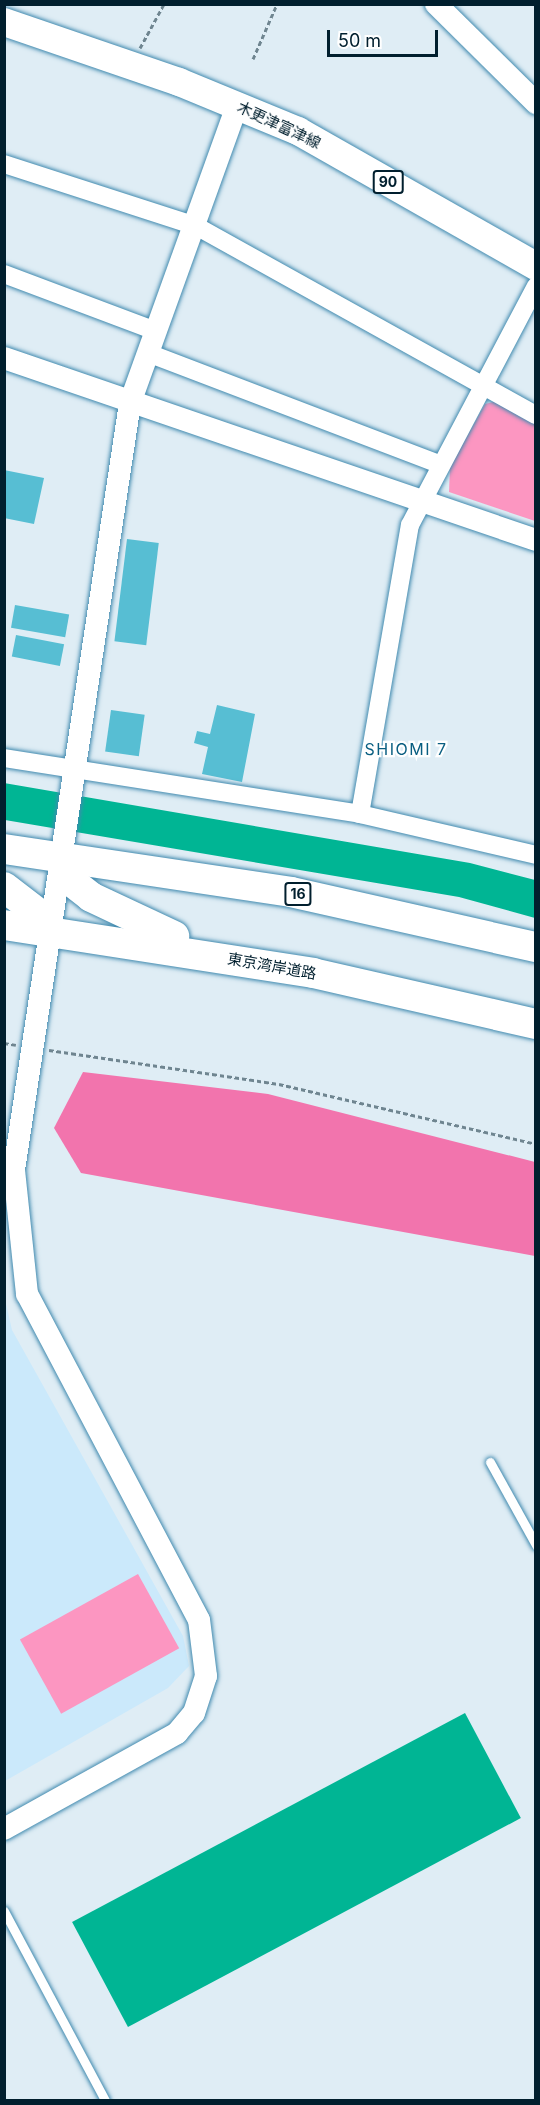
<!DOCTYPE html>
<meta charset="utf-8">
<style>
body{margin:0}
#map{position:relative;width:540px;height:2105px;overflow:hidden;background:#dfedf5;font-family:Inter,"Noto Sans JP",sans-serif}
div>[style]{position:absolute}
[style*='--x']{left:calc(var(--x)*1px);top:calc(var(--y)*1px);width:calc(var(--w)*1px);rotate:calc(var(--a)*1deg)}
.built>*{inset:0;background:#cbe9fb}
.green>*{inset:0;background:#fc96c1;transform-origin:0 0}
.forest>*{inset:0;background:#f274ad}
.water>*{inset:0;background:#00b594;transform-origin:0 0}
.building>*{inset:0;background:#57bed3;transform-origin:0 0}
.path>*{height:3px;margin-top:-1.5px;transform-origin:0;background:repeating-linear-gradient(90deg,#6f8590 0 4.5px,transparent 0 7.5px)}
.roads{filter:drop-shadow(0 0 2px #418aaf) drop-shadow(0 0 2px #418aaf)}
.service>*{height:9px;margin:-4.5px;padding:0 4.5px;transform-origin:4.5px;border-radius:4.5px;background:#fff}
.minor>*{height:18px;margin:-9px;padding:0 9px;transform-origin:9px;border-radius:9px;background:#fff}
.tertiary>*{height:22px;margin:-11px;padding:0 11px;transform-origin:11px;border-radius:11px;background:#fff}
.primary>*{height:28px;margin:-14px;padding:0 14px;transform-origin:14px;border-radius:14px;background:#fff}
.trunk>*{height:30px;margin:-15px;padding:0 15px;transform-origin:15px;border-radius:15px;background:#fff}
span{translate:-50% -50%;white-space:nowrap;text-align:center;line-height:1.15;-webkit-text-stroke:4.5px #fff;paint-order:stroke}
.shield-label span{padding:2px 4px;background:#fff;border:2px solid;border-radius:4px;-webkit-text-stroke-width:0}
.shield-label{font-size:14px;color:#011f2e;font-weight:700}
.street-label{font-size:15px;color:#011f2e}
.neighbourhood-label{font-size:16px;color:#095e81;letter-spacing:1.5px}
.frame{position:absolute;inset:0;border:6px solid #011f2e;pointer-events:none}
.scale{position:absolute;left:327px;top:30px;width:111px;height:27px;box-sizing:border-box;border:3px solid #011f2e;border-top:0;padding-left:8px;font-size:18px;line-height:21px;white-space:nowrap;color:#011f2e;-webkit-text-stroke:4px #fff;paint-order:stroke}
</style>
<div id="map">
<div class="built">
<div style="clip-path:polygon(4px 1295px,12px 1330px,183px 1636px,189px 1666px,168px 1688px,5px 1781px)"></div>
</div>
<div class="green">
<div style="clip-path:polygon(497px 401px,535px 423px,535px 521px,449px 492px,450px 467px,485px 404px)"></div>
<div style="left:138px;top:1574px;width:85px;height:135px;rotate:61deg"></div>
</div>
<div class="forest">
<div style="clip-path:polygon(83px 1072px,268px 1094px,535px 1162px,535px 1256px,81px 1173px,54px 1128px)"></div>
</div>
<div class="water">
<div style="clip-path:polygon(4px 783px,470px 863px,535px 880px,535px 918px,459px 897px,5px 820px)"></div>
<div style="left:465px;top:1713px;width:119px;height:445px;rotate:62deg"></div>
</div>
<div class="building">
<div style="clip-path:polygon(4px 470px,44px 478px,34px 524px,4px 518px)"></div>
<div style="left:127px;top:539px;width:32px;height:103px;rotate:7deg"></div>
<div style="left:15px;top:605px;width:55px;height:23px;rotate:10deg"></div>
<div style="left:16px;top:635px;width:49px;height:22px;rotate:11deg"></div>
<div style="clip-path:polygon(217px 705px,255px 714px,242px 782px,202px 774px,208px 747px,194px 743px,197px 731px,210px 734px)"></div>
<div style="left:111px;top:710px;width:34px;height:42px;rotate:8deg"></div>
</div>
<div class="path">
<div style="--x:140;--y:48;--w:50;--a:-61.4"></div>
<div style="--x:253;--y:59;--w:60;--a:-66.4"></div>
<div style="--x:4;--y:1043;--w:12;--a:9"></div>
<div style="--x:49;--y:1050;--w:232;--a:8.4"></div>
<div style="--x:279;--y:1084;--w:264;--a:13.1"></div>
</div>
<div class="roads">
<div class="service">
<div style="--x:490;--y:1462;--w:95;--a:61"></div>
<div style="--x:4;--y:1911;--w:214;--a:61.9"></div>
</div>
<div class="minor">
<div style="--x:4;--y:164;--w:202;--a:17.9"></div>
<div style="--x:196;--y:226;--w:389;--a:29.1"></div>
<div style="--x:4;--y:274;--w:162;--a:20.6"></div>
<div style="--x:148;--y:353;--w:311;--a:20.9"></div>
<div style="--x:4;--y:758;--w:360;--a:8.9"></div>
<div style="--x:360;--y:814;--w:181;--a:13.1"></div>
<div style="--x:360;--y:814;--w:293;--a:-80.2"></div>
<div style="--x:410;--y:525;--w:270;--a:-62.2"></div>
</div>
<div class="tertiary">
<div style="--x:436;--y:4;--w:141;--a:44.7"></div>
<div style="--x:4;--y:358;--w:562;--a:18.89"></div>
<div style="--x:4;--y:1829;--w:198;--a:-29"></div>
<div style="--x:177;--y:1733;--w:26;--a:-50"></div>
<div style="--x:194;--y:1713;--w:39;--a:-72"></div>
<div style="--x:206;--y:1676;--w:56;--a:-97.1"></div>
<div style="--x:199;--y:1620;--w:369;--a:-117.8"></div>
<div style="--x:27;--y:1294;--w:125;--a:-96"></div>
<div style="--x:14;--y:1170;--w:776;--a:-81.4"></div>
<div style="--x:130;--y:403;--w:317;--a:-70.2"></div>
</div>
<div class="primary">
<div style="--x:4;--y:22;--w:185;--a:18.9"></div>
<div style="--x:179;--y:82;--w:129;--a:22.4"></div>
<div style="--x:298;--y:131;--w:274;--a:29.6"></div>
</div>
<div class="trunk">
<div style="--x:4;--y:849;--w:290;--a:8.5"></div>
<div style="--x:291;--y:892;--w:251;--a:12.7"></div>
<div style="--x:58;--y:857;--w:29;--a:61"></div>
<div style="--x:72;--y:882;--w:24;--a:38"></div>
<div style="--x:91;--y:897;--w:92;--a:25.2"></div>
<div style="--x:4;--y:887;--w:43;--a:37.4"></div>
<div style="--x:38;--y:913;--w:20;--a:66"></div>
<div style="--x:4;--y:925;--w:313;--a:8.8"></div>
<div style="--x:313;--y:973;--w:229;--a:12.9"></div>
</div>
</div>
<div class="shield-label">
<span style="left:388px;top:182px">90</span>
<span style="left:298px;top:894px">16</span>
</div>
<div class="street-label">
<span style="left:279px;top:125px;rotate:25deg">木更津富津線</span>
<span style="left:272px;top:966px;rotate:10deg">東京湾岸道路</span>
</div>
<div class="neighbourhood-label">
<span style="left:406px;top:749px">SHIOMI 7</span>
</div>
<div class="frame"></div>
<div class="scale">50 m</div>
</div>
